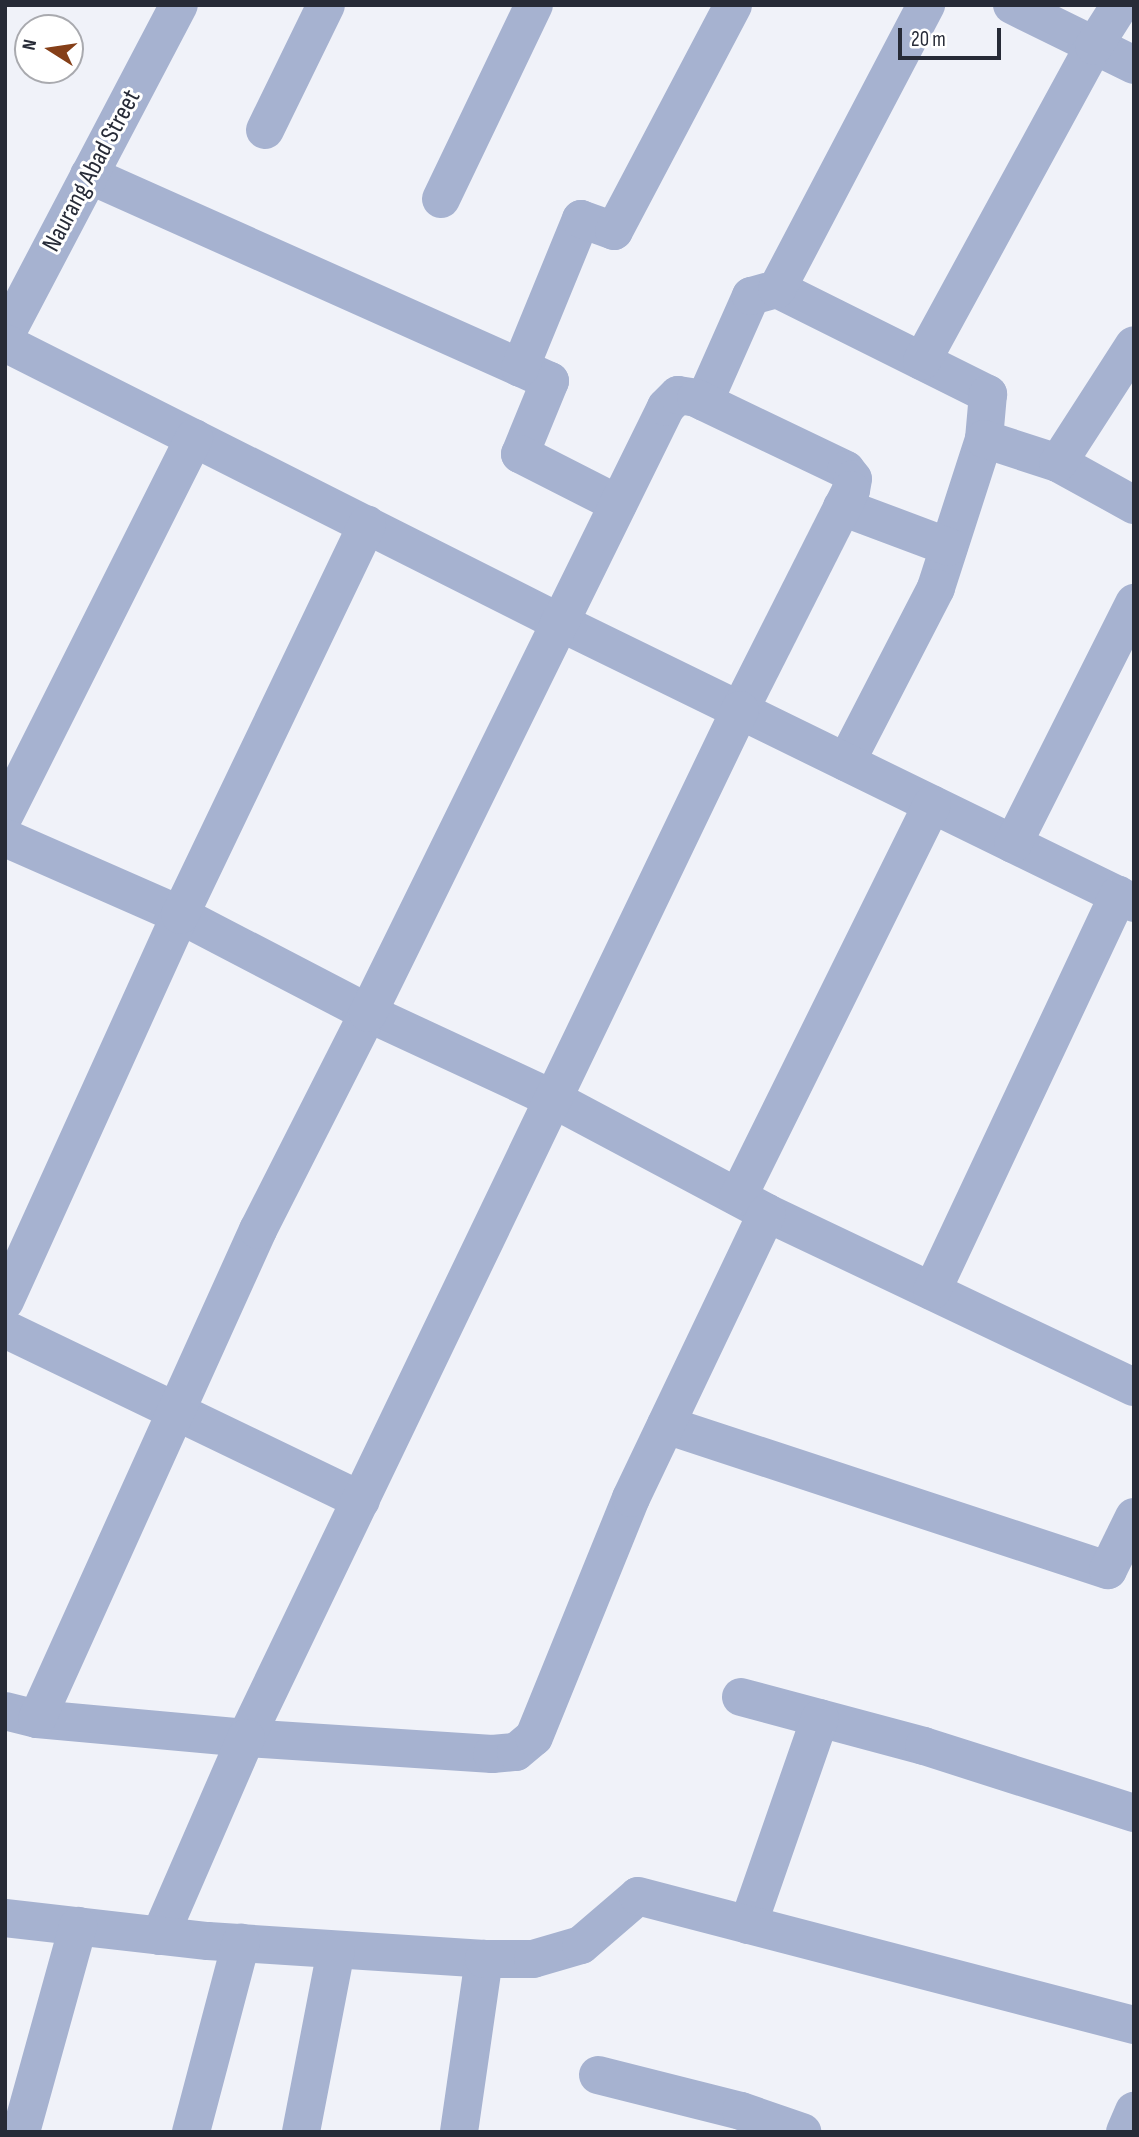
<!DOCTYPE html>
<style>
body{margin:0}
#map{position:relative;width:1139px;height:2137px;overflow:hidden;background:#f0f2f9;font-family:"Sofia Sans Condensed",sans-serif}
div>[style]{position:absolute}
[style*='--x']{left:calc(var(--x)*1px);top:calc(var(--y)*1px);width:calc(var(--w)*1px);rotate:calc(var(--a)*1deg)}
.minor>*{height:38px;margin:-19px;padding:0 19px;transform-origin:19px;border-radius:19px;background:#a6b2d0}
span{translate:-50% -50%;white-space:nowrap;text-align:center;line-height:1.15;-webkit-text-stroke:6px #fff;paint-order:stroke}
.street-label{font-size:26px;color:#272b37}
.frame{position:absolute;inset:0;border:7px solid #272b37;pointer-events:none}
.north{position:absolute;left:14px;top:14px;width:70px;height:70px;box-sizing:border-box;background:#fff;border:2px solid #a9aaaf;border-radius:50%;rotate:282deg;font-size:19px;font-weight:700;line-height:28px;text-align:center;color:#272b37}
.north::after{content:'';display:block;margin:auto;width:24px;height:32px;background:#853f18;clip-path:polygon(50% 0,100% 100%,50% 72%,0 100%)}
.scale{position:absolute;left:898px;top:28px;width:103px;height:32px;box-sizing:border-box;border:4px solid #272b37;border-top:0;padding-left:9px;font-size:21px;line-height:24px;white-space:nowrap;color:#272b37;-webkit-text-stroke:5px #fff;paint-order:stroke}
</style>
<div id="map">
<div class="minor">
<div style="--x:1012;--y:5;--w:136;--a:26.2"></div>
<div style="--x:265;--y:130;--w:139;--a:-64"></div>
<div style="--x:89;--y:175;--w:505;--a:24.08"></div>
<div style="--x:550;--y:381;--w:79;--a:112.3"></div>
<div style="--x:520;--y:454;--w:110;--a:27"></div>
<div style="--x:441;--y:199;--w:215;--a:-64.4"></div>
<div style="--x:777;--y:289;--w:236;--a:26.5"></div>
<div style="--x:988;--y:394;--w:45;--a:95.1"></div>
<div style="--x:984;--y:439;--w:157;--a:107.9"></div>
<div style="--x:936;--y:588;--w:196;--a:117.3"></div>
<div style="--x:5;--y:336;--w:374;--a:-62.3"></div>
<div style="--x:5;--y:343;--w:620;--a:26.73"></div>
<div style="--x:559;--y:622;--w:640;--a:26.04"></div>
<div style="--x:922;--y:361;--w:359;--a:-61.4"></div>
<div style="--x:1094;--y:46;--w:49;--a:-57.6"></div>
<div style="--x:520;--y:368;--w:161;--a:-67.7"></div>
<div style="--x:581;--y:219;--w:35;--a:20"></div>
<div style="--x:614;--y:231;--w:255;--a:-62.2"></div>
<div style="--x:704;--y:402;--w:116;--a:-66.1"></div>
<div style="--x:751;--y:296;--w:27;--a:-15"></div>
<div style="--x:777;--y:289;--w:321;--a:-62.3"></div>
<div style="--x:984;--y:439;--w:78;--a:18"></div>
<div style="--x:1058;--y:463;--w:87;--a:28.9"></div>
<div style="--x:1058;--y:463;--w:140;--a:-57.2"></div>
<div style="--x:842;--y:507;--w:114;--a:20.5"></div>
<div style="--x:5;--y:814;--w:421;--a:-63.3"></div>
<div style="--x:5;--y:838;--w:191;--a:23.7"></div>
<div style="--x:180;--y:915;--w:212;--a:27.5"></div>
<div style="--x:368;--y:1013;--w:204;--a:24.9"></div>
<div style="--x:553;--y:1099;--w:242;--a:28"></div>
<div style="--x:767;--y:1213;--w:406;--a:25.4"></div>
<div style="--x:1013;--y:844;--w:270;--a:-63.3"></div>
<div style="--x:738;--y:1197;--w:438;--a:-63.7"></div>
<div style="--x:932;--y:1291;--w:438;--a:-64.8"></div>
<div style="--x:5;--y:1301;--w:424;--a:-65.6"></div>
<div style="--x:180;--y:915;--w:433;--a:-64.4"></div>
<div style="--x:5;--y:1329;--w:395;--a:25.7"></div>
<div style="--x:666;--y:1425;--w:465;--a:18.2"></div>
<div style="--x:1108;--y:1570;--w:59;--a:-63.9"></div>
<div style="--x:741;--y:1697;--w:189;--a:15"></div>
<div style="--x:924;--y:1746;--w:220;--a:17.7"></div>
<div style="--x:5;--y:1711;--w:33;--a:14"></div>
<div style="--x:37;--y:1719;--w:210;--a:5.2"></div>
<div style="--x:246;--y:1738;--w:247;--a:3.7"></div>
<div style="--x:492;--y:1754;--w:24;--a:-5"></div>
<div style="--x:516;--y:1752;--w:23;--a:-40"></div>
<div style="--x:534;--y:1737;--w:258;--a:-67.9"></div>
<div style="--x:631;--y:1498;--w:316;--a:-64.5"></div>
<div style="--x:37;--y:1719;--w:537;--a:-65.68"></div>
<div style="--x:258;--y:1230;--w:243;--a:-63.1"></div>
<div style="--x:368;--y:1013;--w:675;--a:-63.81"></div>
<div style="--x:666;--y:407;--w:17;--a:-45"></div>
<div style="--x:678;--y:395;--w:18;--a:9"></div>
<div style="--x:696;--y:398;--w:166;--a:25.6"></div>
<div style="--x:846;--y:470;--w:11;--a:52"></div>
<div style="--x:853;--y:479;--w:11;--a:100"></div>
<div style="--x:851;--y:490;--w:246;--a:116.8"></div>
<div style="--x:740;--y:710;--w:1141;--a:115.67"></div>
<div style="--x:246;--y:1738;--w:216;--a:113.5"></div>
<div style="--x:5;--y:1918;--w:204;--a:6.5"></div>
<div style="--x:208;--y:1941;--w:277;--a:3.7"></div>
<div style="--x:748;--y:1925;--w:219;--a:-70.8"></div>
<div style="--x:598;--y:2075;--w:147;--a:14.1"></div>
<div style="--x:741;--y:2111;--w:65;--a:19"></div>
<div style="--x:21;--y:2132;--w:214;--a:-74.5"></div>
<div style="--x:191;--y:2132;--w:196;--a:-75.2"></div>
<div style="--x:301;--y:2132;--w:185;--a:-79.1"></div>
<div style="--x:459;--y:2132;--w:175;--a:-81.8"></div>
<div style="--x:484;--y:1959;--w:49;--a:0"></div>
<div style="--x:533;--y:1959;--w:50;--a:-16.3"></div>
<div style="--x:581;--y:1945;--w:75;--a:-40.7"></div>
<div style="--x:638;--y:1896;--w:513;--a:14.58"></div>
<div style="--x:1125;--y:2132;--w:23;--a:-67"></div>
</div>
<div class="street-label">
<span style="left:92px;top:171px;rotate:-62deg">Naurang Abad Street</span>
</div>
<div class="frame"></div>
<div class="north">N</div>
<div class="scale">20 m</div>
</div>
